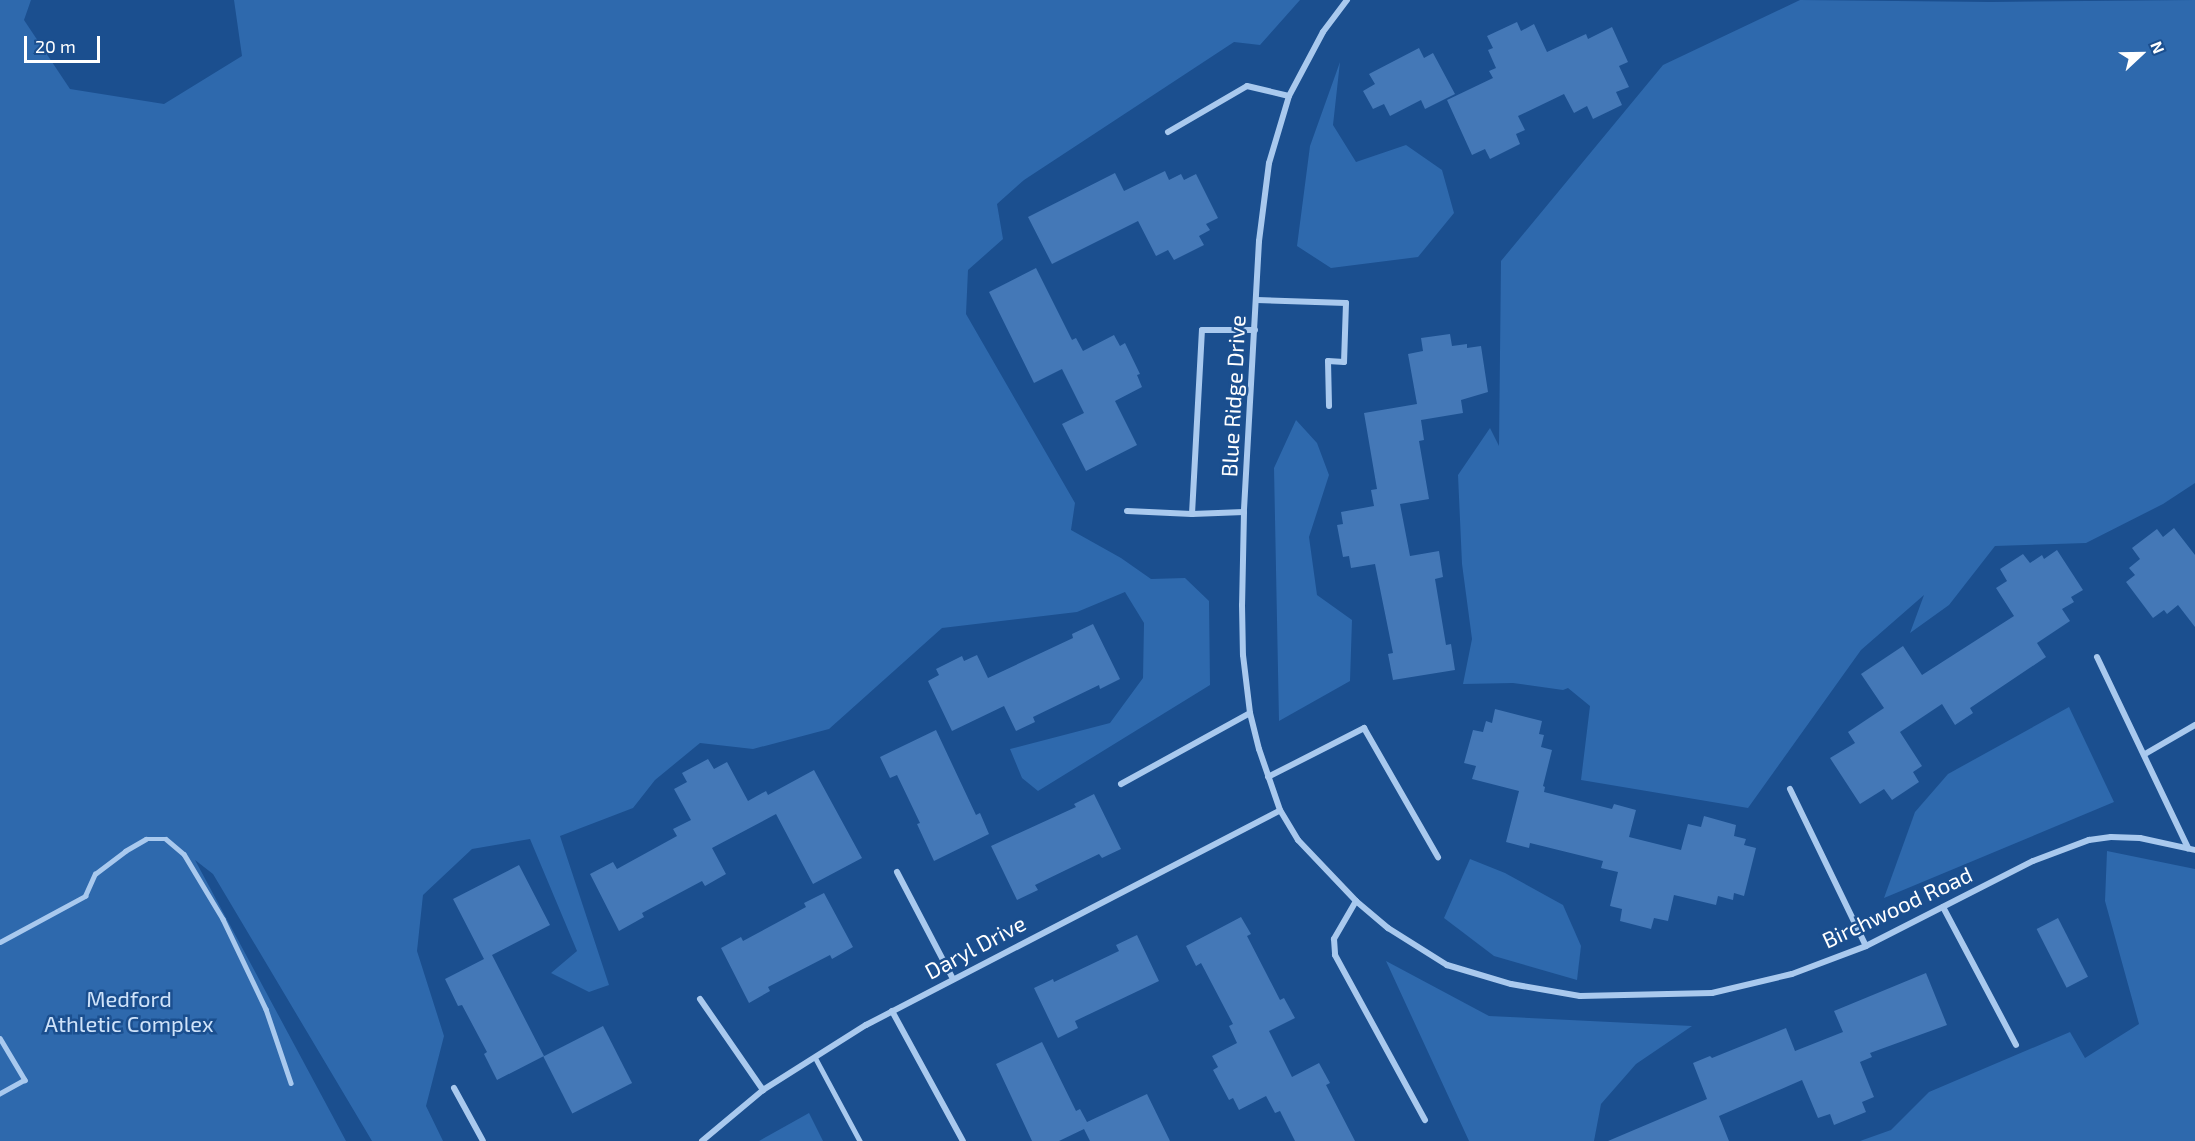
<!DOCTYPE html>
<style>
body{margin:0}
#map{position:relative;width:2195px;height:1141px;overflow:hidden;background:#1b4f8f;font-family:"Exo 2",sans-serif}
div>[style]{position:absolute}
[style*='--x']{left:calc(var(--x)*1px);top:calc(var(--y)*1px);width:calc(var(--w)*1px);rotate:calc(var(--a)*1deg)}
.green>*{inset:0;background:#2e69ad}
.building>*{inset:0;background:#4478b7;transform-origin:0 0}
.lane>*{height:4.5px;margin:-2.25px;padding:0 2.25px;transform-origin:2.25px;border-radius:2.25px;background:#a9c9ee}
.street>*{height:6px;margin:-3px;padding:0 3px;transform-origin:3px;border-radius:3px;background:#a9c9ee}
span{translate:-50% -50%;white-space:nowrap;text-align:center;line-height:1.15;-webkit-text-stroke:5px #1b4f8f;paint-order:stroke}
.street-label{font-size:22px;color:#fff}
.park-label{font-size:22px;color:#cfe3fa}
.north{position:absolute;left:2111px;top:24px;width:60px;height:60px;-webkit-text-stroke:4px #1b4f8f;paint-order:stroke;rotate:68deg;font-size:16px;font-weight:700;line-height:24px;text-align:center;color:#fff}
.north::after{content:'';display:block;margin:auto;width:21px;height:27px;background:#fff;clip-path:polygon(50% 0,100% 100%,50% 72%,0 100%)}
.scale{position:absolute;left:24px;top:36px;width:76px;height:27px;box-sizing:border-box;border:3px solid #fff;border-top:0;padding-left:8px;font-size:18px;line-height:21px;white-space:nowrap;color:#fff;-webkit-text-stroke:4px #1b4f8f;paint-order:stroke}
</style>
<div id="map">
<div class="green">
<div style="clip-path:polygon(0 0,31px 0,24px 20px,70px 89px,164px 104px,242px 56px,234px 0,1300px 0,1260px 45px,1234px 42px,1024px 180px,997px 204px,1003px 239px,968px 270px,966px 314px,1075px 503px,1071px 530px,1121px 558px,1151px 579px,1185px 578px,1209px 601px,1210px 685px,1038px 791px,1022px 778px,1010px 749px,1110px 723px,1143px 678px,1144px 623px,1125px 592px,1077px 612px,942px 628px,829px 729px,753px 749px,700px 743px,655px 780px,633px 808px,560px 836px,609px 985px,589px 992px,551px 973px,577px 951px,530px 839px,472px 849px,423px 895px,417px 951px,444px 1036px,426px 1106px,443px 1141px,372px 1141px,213px 874px,195px 860px,346px 1141px,0 1141px)"></div>
<div style="clip-path:polygon(1800px 0,1991px 2px,2195px 0,2195px 483px,2163px 504px,2086px 543px,1995px 546px,1949px 605px,1910px 633px,1924px 595px,1861px 650px,1748px 808px,1581px 780px,1590px 706px,1568px 688px,1563px 690px,1513px 683px,1463px 684px,1472px 639px,1462px 564px,1458px 475px,1490px 428px,1499px 446px,1501px 261px,1663px 65px)"></div>
<div style="clip-path:polygon(1340px 62px,1333px 125px,1356px 162px,1406px 145px,1442px 170px,1454px 213px,1418px 257px,1331px 268px,1297px 246px,1310px 146px)"></div>
<div style="clip-path:polygon(1296px 420px,1317px 443px,1329px 475px,1309px 537px,1317px 595px,1352px 620px,1350px 681px,1279px 721px,1274px 468px)"></div>
<div style="clip-path:polygon(2069px 707px,2114px 802px,1884px 898px,1915px 812px,1948px 774px)"></div>
<div style="clip-path:polygon(2107px 851px,2195px 869px,2195px 1141px,1860px 1141px,1891px 1130px,1929px 1092px,2070px 1032px,2085px 1058px,2139px 1024px,2105px 901px)"></div>
<div style="clip-path:polygon(1470px 859px,1505px 873px,1563px 905px,1581px 946px,1577px 980px,1494px 956px,1444px 918px)"></div>
<div style="clip-path:polygon(1386px 961px,1489px 1016px,1692px 1026px,1636px 1064px,1601px 1104px,1594px 1141px,1469px 1141px)"></div>
<div style="clip-path:polygon(809px 1113px,823px 1141px,759px 1141px)"></div>
</div>
<div class="building">
<div style="clip-path:polygon(1517px 22px,1521px 31px,1534px 24px,1547px 52px,1586px 34px,1588px 39px,1612px 27px,1628px 62px,1619px 66px,1629px 87px,1616px 92px,1622px 105px,1593px 119px,1587px 106px,1574px 113px,1564px 94px,1518px 116px,1525px 130px,1516px 134px,1520px 144px,1490px 159px,1485px 149px,1472px 155px,1447px 100px,1493px 78px,1489px 71px,1496px 68px,1488px 50px,1493px 48px,1487px 36px)"></div>
<div style="clip-path:polygon(1419px 48px,1424px 58px,1433px 53px,1455px 94px,1425px 109px,1421px 100px,1390px 116px,1384px 104px,1373px 109px,1363px 91px,1375px 84px,1369px 74px)"></div>
<div style="clip-path:polygon(1165px 171px,1169px 180px,1181px 174px,1184px 180px,1196px 174px,1218px 218px,1206px 224px,1210px 230px,1199px 236px,1204px 245px,1174px 260px,1168px 250px,1156px 256px,1138px 221px,1052px 264px,1028px 217px,1115px 173px,1124px 191px)"></div>
<div style="clip-path:polygon(1036px 268px,1072px 340px,1076px 338px,1083px 351px,1114px 335px,1120px 346px,1125px 343px,1140px 374px,1137px 375px,1142px 387px,1115px 401px,1137px 445px,1086px 471px,1062px 424px,1084px 413px,1062px 369px,1034px 383px,989px 292px)"></div>
<div style="clip-path:polygon(1450px 334px,1452px 346px,1467px 344px,1467px 348px,1481px 346px,1488px 392px,1461px 400px,1463px 413px,1421px 420px,1424px 440px,1419px 441px,1429px 499px,1400px 504px,1410px 556px,1439px 551px,1443px 577px,1435px 579px,1446px 645px,1451px 644px,1455px 670px,1393px 680px,1388px 654px,1393px 653px,1375px 564px,1351px 568px,1349px 556px,1343px 557px,1337px 525px,1343px 524px,1341px 512px,1374px 506px,1371px 490px,1377px 489px,1364px 413px,1417px 404px,1408px 354px,1423px 351px,1421px 338px)"></div>
<div style="clip-path:polygon(2174px 528px,2195px 555px,2195px 627px,2178px 605px,2167px 614px,2164px 610px,2153px 618px,2126px 582px,2135px 575px,2129px 568px,2140px 559px,2132px 548px,2157px 529px,2163px 537px)"></div>
<div style="clip-path:polygon(2057px 550px,2083px 590px,2071px 597px,2074px 602px,2062px 609px,2070px 621px,2037px 643px,2046px 657px,1970px 708px,1973px 713px,1955px 725px,1942px 704px,1900px 732px,1922px 766px,1913px 772px,1919px 782px,1892px 800px,1884px 789px,1860px 804px,1830px 758px,1855px 743px,1848px 732px,1884px 708px,1861px 674px,1903px 646px,1922px 675px,2014px 616px,1996px 588px,2007px 581px,2000px 569px,2023px 554px,2030px 563px,2042px 555px,2044px 559px)"></div>
<div style="clip-path:polygon(1093px 624px,1120px 679px,1100px 689px,1099px 685px,1033px 717px,1035px 722px,1016px 731px,1004px 706px,952px 731px,928px 681px,939px 675px,936px 669px,962px 656px,964px 661px,977px 655px,988px 678px,1073px 638px,1072px 634px)"></div>
<div style="clip-path:polygon(1495px 709px,1542px 721px,1539px 734px,1544px 735px,1541px 747px,1552px 750px,1543px 786px,1545px 787px,1544px 792px,1612px 809px,1614px 804px,1636px 810px,1629px 837px,1681px 850px,1688px 824px,1701px 827px,1704px 816px,1736px 825px,1734px 836px,1746px 839px,1744px 845px,1756px 848px,1744px 896px,1734px 893px,1733px 900px,1718px 896px,1716px 905px,1674px 895px,1668px 921px,1654px 918px,1651px 929px,1620px 921px,1622px 909px,1610px 906px,1618px 872px,1601px 868px,1603px 861px,1530px 843px,1529px 848px,1506px 842px,1519px 791px,1472px 779px,1476px 766px,1464px 763px,1473px 730px,1483px 732px,1486px 721px,1492px 723px)"></div>
<div style="clip-path:polygon(936px 730px,976px 815px,980px 813px,989px 834px,934px 861px,917px 824px,920px 823px,897px 775px,890px 778px,880px 757px)"></div>
<div style="clip-path:polygon(708px 759px,714px 769px,727px 762px,748px 801px,766px 791px,768px 795px,814px 770px,862px 858px,813px 884px,776px 814px,712px 848px,726px 874px,705px 886px,702px 881px,642px 913px,644px 917px,619px 931px,590px 874px,613px 862px,617px 869px,677px 836px,673px 829px,691px 820px,674px 789px,687px 782px,682px 773px)"></div>
<div style="clip-path:polygon(1094px 794px,1121px 849px,1102px 858px,1099px 854px,1035px 885px,1038px 890px,1017px 900px,991px 846px,1076px 807px,1074px 804px)"></div>
<div style="clip-path:polygon(519px 865px,550px 925px,492px 955px,544px 1056px,497px 1080px,484px 1054px,487px 1052px,462px 1005px,458px 1006px,445px 979px,484px 959px,453px 899px)"></div>
<div style="clip-path:polygon(824px 893px,853px 947px,832px 959px,830px 955px,768px 987px,770px 991px,749px 1003px,721px 948px,741px 937px,743px 941px,806px 907px,804px 903px)"></div>
<div style="clip-path:polygon(1241px 917px,1251px 934px,1247px 936px,1280px 1000px,1284px 998px,1295px 1018px,1269px 1031px,1292px 1077px,1319px 1063px,1330px 1083px,1326px 1085px,1355px 1141px,1295px 1141px,1280px 1111px,1275px 1113px,1266px 1096px,1239px 1110px,1233px 1098px,1229px 1100px,1213px 1070px,1218px 1067px,1212px 1056px,1237px 1043px,1229px 1026px,1233px 1024px,1201px 963px,1196px 966px,1186px 946px)"></div>
<div style="left:2058px;top:918px;width:66px;height:24px;rotate:63deg"></div>
<div style="clip-path:polygon(1137px 935px,1159px 981px,1075px 1021px,1078px 1028px,1058px 1038px,1034px 988px,1053px 979px,1054px 982px,1119px 951px,1116px 945px)"></div>
<div style="clip-path:polygon(1926px 973px,1947px 1025px,1870px 1053px,1872px 1057px,1860px 1062px,1874px 1097px,1862px 1102px,1866px 1112px,1834px 1125px,1830px 1114px,1818px 1118px,1802px 1080px,1719px 1116px,1729px 1141px,1608px 1141px,1707px 1099px,1693px 1063px,1710px 1056px,1712px 1058px,1786px 1028px,1795px 1051px,1843px 1032px,1834px 1011px)"></div>
<div style="left:603px;top:1026px;width:64px;height:67px;rotate:63deg"></div>
<div style="clip-path:polygon(1042px 1042px,1076px 1111px,1080px 1109px,1087px 1122px,1147px 1094px,1170px 1141px,1090px 1141px,1084px 1129px,1059px 1141px,1032px 1141px,996px 1064px)"></div>
</div>
<div class="lane">
<div style="--x:0;--y:942;--w:97;--a:-28.4"></div>
<div style="--x:85;--y:896;--w:24;--a:-66"></div>
<div style="--x:95;--y:874;--w:38;--a:-37"></div>
<div style="--x:125;--y:851;--w:24;--a:-30"></div>
<div style="--x:146;--y:839;--w:20;--a:0"></div>
<div style="--x:166;--y:839;--w:23;--a:40"></div>
<div style="--x:184;--y:854;--w:76;--a:59"></div>
<div style="--x:223;--y:919;--w:100;--a:64.5"></div>
<div style="--x:266;--y:1009;--w:78;--a:71.3"></div>
<div style="--x:0;--y:1038;--w:49;--a:59.2"></div>
<div style="--x:25;--y:1080;--w:29;--a:151"></div>
<div style="--x:815;--y:1057;--w:95;--a:61.8"></div>
</div>
<div class="street">
<div style="--x:1347;--y:0;--w:40;--a:127"></div>
<div style="--x:1323;--y:32;--w:72;--a:118"></div>
<div style="--x:1289;--y:96;--w:70;--a:106.6"></div>
<div style="--x:1269;--y:163;--w:79;--a:97.3"></div>
<div style="--x:1259;--y:241;--w:271;--a:93.2"></div>
<div style="--x:1244;--y:512;--w:93;--a:91.2"></div>
<div style="--x:1242;--y:605;--w:50;--a:88.9"></div>
<div style="--x:1243;--y:655;--w:58;--a:83.1"></div>
<div style="--x:1250;--y:713;--w:37;--a:76"></div>
<div style="--x:1259;--y:749;--w:65;--a:71"></div>
<div style="--x:1280;--y:810;--w:35;--a:59"></div>
<div style="--x:1298;--y:840;--w:84;--a:46.4"></div>
<div style="--x:1356;--y:901;--w:42;--a:40.2"></div>
<div style="--x:1388;--y:928;--w:70;--a:32.1"></div>
<div style="--x:1447;--y:965;--w:67;--a:16.5"></div>
<div style="--x:1511;--y:984;--w:70;--a:9.9"></div>
<div style="--x:1580;--y:996;--w:132;--a:-1.3"></div>
<div style="--x:1712;--y:993;--w:82;--a:-13.4"></div>
<div style="--x:1792;--y:974;--w:79;--a:-20.7"></div>
<div style="--x:1866;--y:946;--w:187;--a:-27"></div>
<div style="--x:2033;--y:861;--w:60;--a:-20.6"></div>
<div style="--x:2089;--y:840;--w:22;--a:-8"></div>
<div style="--x:2111;--y:837;--w:29;--a:2"></div>
<div style="--x:2140;--y:838;--w:56;--a:12.3"></div>
<div style="--x:1168;--y:132;--w:91;--a:-30.2"></div>
<div style="--x:1247;--y:86;--w:43;--a:13.4"></div>
<div style="--x:1257;--y:300;--w:89;--a:1.9"></div>
<div style="--x:1346;--y:303;--w:59;--a:91.9"></div>
<div style="--x:1344;--y:362;--w:16;--a:-176"></div>
<div style="--x:1328;--y:361;--w:45;--a:88.7"></div>
<div style="--x:1127;--y:511;--w:65;--a:2.6"></div>
<div style="--x:1192;--y:514;--w:52;--a:-2.2"></div>
<div style="--x:1192;--y:514;--w:184;--a:-86.9"></div>
<div style="--x:1202;--y:330;--w:53;--a:0"></div>
<div style="--x:2097;--y:657;--w:212;--a:64.5"></div>
<div style="--x:2145;--y:754;--w:58;--a:-30.1"></div>
<div style="--x:1268;--y:777;--w:108;--a:-27"></div>
<div style="--x:1364;--y:728;--w:149;--a:60.2"></div>
<div style="--x:1121;--y:784;--w:147;--a:-28.8"></div>
<div style="--x:1790;--y:789;--w:174;--a:64.2"></div>
<div style="--x:897;--y:872;--w:121;--a:62.4"></div>
<div style="--x:1356;--y:901;--w:44;--a:120.1"></div>
<div style="--x:1334;--y:939;--w:16;--a:86"></div>
<div style="--x:1335;--y:955;--w:188;--a:61.4"></div>
<div style="--x:1943;--y:907;--w:156;--a:62.1"></div>
<div style="--x:700;--y:999;--w:111;--a:55.3"></div>
<div style="--x:892;--y:1011;--w:148;--a:61.4"></div>
<div style="--x:454;--y:1088;--w:60;--a:61.3"></div>
<div style="--x:702;--y:1141;--w:80;--a:-39.9"></div>
<div style="--x:763;--y:1090;--w:122;--a:-32.3"></div>
<div style="--x:866;--y:1025;--w:466;--a:-27.4"></div>
</div>
<div class="street-label">
<span style="left:1233px;top:396px;rotate:-87deg">Blue Ridge Drive</span>
<span style="left:1897px;top:907px;rotate:-25deg">Birchwood Road</span>
<span style="left:975px;top:947px;rotate:-28deg">Daryl Drive</span>
</div>
<div class="park-label">
<span style="left:129px;top:1011px">Medford<br>Athletic Complex</span>
</div>
<div class="north">N</div>
<div class="scale">20 m</div>
</div>
